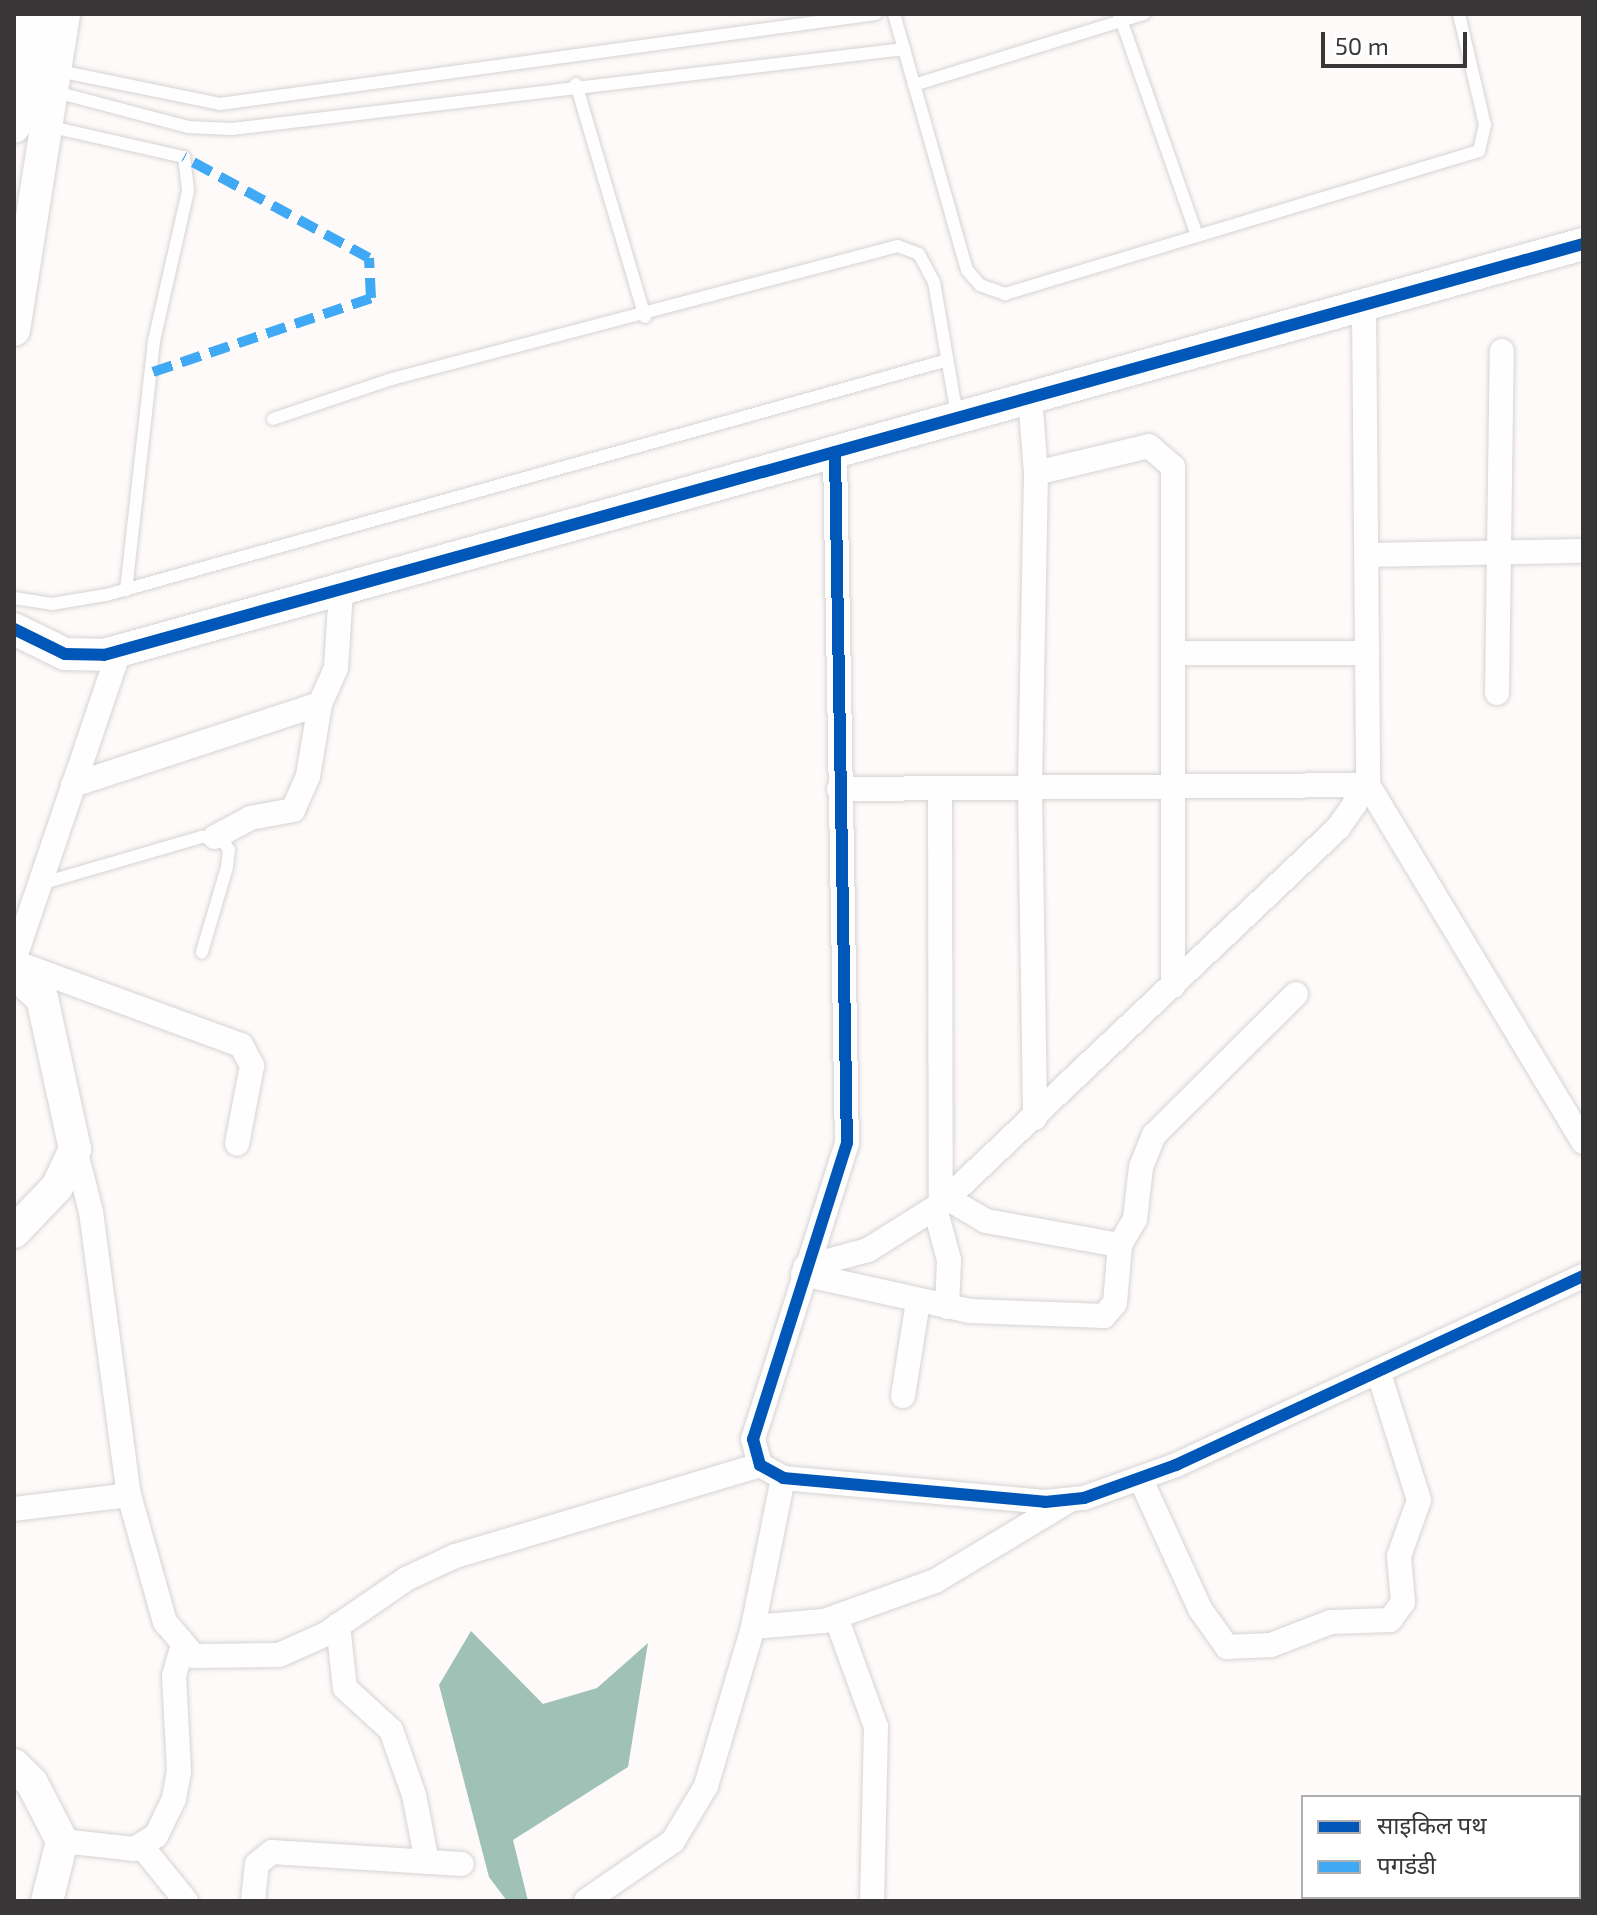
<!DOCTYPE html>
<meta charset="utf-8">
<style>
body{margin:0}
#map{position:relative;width:1597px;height:1915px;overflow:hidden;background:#fefafa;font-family:"Exo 2","Noto Sans Devanagari",sans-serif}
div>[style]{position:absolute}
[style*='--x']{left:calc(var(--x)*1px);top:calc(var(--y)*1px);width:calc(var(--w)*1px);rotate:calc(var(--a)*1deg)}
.water>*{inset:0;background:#a0c1b5}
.roads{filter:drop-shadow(0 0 2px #d6d3d3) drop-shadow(0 0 2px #d6d3d3)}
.lane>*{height:12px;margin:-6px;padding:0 6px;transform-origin:6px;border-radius:6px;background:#fffefe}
.street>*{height:24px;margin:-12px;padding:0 12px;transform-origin:12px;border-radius:12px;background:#fffefe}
.secondary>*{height:32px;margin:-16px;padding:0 16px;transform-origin:16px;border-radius:16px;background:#fffefe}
.quiet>*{height:10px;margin-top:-5px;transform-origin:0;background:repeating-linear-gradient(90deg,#3fa9f5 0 20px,transparent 0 30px)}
.cycleway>*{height:12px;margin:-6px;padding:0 6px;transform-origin:6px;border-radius:6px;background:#0057b8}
span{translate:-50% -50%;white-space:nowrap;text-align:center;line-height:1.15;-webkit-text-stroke:7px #fff;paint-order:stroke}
.frame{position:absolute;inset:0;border:16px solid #383636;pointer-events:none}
.legend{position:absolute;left:1301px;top:1795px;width:280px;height:104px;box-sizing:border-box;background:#fff;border:2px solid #afafaf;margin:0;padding:10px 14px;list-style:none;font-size:24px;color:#383636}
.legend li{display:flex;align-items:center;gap:16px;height:40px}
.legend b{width:40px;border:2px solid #afafaf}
.scale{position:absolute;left:1321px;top:32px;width:146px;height:36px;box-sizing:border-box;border:4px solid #383636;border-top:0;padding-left:10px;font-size:24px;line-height:28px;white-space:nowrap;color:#383636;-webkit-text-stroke:6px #fff;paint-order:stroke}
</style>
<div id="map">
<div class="water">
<div style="clip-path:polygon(471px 1631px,543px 1704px,597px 1688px,648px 1643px,628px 1767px,513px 1840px,528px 1901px,507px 1901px,489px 1877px,439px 1685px)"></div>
</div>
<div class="roads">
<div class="lane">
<div style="--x:894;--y:14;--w:266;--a:74.1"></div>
<div style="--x:967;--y:270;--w:20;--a:49"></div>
<div style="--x:980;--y:285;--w:27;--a:20"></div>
<div style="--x:1005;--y:294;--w:495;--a:-16.8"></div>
<div style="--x:1479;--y:151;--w:27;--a:-77"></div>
<div style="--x:1485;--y:125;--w:114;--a:-103.2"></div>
<div style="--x:1119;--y:14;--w:235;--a:70.6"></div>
<div style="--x:54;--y:70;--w:169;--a:11.6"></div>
<div style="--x:220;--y:104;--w:662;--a:-7.81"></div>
<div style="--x:576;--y:84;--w:243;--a:73.5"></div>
<div style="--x:914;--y:85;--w:241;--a:-17.2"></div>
<div style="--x:52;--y:91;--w:141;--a:14.8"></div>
<div style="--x:188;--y:127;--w:44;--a:2.6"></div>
<div style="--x:232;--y:129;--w:677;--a:-6.79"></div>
<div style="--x:47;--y:126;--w:140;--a:12.8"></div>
<div style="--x:184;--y:157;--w:34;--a:83"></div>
<div style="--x:188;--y:191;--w:154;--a:102.8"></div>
<div style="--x:154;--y:341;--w:251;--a:96.4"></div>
<div style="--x:273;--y:419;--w:126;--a:-18.6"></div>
<div style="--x:392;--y:379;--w:523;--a:-14.73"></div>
<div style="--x:898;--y:246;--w:22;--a:21"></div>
<div style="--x:919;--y:254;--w:32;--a:62"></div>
<div style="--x:934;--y:282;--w:135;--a:80.2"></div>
<div style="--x:14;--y:598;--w:38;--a:9"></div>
<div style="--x:52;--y:604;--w:55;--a:-9.5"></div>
<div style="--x:106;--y:595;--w:870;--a:-15.6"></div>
<div style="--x:40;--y:884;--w:169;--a:-16.2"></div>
<div style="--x:202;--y:837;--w:20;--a:6"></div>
<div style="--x:222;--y:839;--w:13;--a:58"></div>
<div style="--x:229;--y:850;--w:17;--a:97"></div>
<div style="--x:227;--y:867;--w:89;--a:106.4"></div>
</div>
<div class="street">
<div style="--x:1364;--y:305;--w:480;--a:89.5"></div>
<div style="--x:1368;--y:785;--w:417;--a:58.9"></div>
<div style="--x:1030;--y:398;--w:75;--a:85.4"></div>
<div style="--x:1036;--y:473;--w:319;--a:91.1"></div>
<div style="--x:1030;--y:792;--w:326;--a:89.1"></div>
<div style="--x:835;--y:452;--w:691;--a:89.01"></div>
<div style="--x:847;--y:1143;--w:311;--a:107.6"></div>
<div style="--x:753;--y:1439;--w:27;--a:75"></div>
<div style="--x:760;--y:1465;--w:26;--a:29"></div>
<div style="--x:783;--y:1478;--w:263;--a:5.2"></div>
<div style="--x:1045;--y:1502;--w:39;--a:-6"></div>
<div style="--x:1084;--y:1498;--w:98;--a:-19.7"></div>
<div style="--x:1176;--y:1465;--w:449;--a:-24.9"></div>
<div style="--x:1036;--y:473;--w:116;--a:-13.4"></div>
<div style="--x:1149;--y:446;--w:32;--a:41"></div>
<div style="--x:1173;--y:467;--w:519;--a:90"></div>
<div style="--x:1367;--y:555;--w:216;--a:-1.1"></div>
<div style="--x:1173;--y:653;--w:194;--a:0"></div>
<div style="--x:1497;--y:693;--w:342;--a:-89.2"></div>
<div style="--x:73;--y:785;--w:260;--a:-18.2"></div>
<div style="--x:320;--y:704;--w:39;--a:-66"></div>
<div style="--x:336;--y:668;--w:78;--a:-86.3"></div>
<div style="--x:839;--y:789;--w:529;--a:-0.43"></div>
<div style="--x:940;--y:791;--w:413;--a:89.9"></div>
<div style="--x:215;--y:837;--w:40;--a:-28"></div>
<div style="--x:250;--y:818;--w:44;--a:-10.5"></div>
<div style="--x:293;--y:810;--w:37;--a:-66"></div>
<div style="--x:308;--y:776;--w:73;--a:-80.5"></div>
<div style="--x:14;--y:960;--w:325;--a:-71.2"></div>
<div style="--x:14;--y:962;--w:242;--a:20.1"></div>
<div style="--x:241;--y:1045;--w:24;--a:62"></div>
<div style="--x:252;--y:1066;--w:79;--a:100.9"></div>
<div style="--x:75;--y:1149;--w:65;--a:75.7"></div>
<div style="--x:91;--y:1212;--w:286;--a:82.4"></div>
<div style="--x:129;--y:1495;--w:132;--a:74.2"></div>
<div style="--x:165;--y:1622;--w:45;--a:49.5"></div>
<div style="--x:194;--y:1656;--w:85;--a:-0.7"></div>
<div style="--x:279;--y:1655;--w:51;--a:-24.1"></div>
<div style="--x:326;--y:1634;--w:97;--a:-34.5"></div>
<div style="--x:406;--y:1579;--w:54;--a:-25.1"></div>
<div style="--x:455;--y:1556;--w:318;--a:-16.6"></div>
<div style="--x:947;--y:1198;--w:45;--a:30.5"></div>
<div style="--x:986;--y:1221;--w:136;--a:10.2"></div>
<div style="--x:935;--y:1208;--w:54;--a:74.9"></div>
<div style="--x:949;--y:1260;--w:47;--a:92.4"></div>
<div style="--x:805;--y:1267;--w:65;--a:-15.1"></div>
<div style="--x:868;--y:1250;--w:86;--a:-32.2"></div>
<div style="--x:941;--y:1204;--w:547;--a:-43.44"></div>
<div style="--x:1338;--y:828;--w:29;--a:-55"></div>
<div style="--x:1355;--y:804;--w:19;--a:-84"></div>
<div style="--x:803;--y:1274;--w:171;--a:12.5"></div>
<div style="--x:970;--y:1311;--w:134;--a:2.1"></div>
<div style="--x:1104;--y:1316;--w:17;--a:-50"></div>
<div style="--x:1115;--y:1303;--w:58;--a:-85.1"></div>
<div style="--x:1120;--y:1245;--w:30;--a:-60"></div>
<div style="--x:1135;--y:1219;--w:52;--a:-83.4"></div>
<div style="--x:1141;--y:1167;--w:35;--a:-68"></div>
<div style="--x:1154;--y:1135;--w:200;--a:-44.8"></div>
<div style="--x:903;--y:1396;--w:96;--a:-81"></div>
<div style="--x:1141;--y:1480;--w:142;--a:65.4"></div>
<div style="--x:1200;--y:1609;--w:47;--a:54.6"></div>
<div style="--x:1227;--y:1647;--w:44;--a:-2.6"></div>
<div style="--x:1271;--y:1645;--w:64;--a:-21"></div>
<div style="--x:1331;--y:1622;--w:59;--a:-1.9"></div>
<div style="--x:1390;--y:1620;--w:22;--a:-54"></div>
<div style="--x:1403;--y:1602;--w:46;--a:-95"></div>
<div style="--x:1399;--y:1556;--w:59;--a:-70.3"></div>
<div style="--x:1419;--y:1500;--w:135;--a:-107.6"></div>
<div style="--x:14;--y:1509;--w:116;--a:-6.9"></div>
<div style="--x:836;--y:1617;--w:117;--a:70"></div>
<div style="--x:876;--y:1727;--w:174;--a:91.3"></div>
<div style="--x:338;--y:1625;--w:63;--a:83.7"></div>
<div style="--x:345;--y:1688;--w:62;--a:42.4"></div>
<div style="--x:391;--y:1730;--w:69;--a:70.5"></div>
<div style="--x:414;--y:1795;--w:68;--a:79"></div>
<div style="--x:753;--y:1627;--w:71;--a:-4.8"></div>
<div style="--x:824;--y:1621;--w:118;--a:-19.8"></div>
<div style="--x:935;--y:1581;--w:155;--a:-31"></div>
<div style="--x:62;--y:1841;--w:72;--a:6.3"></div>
<div style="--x:134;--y:1849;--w:26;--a:-31"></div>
<div style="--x:156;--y:1836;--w:41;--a:-64.1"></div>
<div style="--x:174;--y:1799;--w:28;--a:-80"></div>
<div style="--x:179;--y:1771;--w:95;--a:-93"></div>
<div style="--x:174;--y:1676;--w:29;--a:-74"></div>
<div style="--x:143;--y:1848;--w:68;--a:50.9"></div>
<div style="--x:253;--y:1901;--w:37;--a:-84"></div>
<div style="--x:257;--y:1864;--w:19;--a:-39"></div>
<div style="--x:272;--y:1852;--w:190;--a:3.6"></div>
<div style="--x:586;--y:1901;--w:106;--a:-34.6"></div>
<div style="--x:673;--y:1841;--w:64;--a:-59"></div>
<div style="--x:706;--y:1786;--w:166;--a:-73.5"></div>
<div style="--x:753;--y:1627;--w:152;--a:-78.6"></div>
</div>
<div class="secondary">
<div style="--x:14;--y:127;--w:114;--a:-80.9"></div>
<div style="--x:14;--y:330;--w:320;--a:-81"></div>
<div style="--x:14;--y:629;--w:57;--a:26.1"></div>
<div style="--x:65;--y:654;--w:39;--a:1"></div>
<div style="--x:104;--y:655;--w:1535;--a:-15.53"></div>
<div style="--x:14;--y:973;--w:38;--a:42"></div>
<div style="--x:42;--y:998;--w:155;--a:77.7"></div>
<div style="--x:75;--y:1149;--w:42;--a:115.3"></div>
<div style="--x:57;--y:1187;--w:62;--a:133.7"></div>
<div style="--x:14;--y:1765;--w:25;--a:45"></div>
<div style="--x:32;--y:1783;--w:65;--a:62.7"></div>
<div style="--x:62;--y:1841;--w:62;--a:104"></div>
</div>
</div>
<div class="quiet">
<div style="--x:153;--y:372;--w:230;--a:-18.7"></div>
<div style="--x:371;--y:298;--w:40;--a:-92.9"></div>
<div style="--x:369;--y:258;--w:211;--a:-151.4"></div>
</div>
<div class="cycleway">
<div style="--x:835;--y:452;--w:691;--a:89.01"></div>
<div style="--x:847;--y:1143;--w:311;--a:107.6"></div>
<div style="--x:753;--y:1439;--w:27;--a:75"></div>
<div style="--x:760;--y:1465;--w:26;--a:29"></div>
<div style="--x:783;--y:1478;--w:263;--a:5.2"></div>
<div style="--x:1045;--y:1502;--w:39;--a:-6"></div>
<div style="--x:1084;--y:1498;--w:98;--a:-19.7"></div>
<div style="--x:1176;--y:1465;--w:449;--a:-24.9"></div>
<div style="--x:14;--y:629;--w:57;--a:26.1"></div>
<div style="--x:65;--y:654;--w:39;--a:1"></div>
<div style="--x:104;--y:655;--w:1535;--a:-15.53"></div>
</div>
<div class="frame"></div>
<ul class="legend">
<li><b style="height:10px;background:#0057b8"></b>साइकिल पथ</li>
<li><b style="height:10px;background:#3fa9f5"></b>पगडंडी</li>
</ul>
<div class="scale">50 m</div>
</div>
